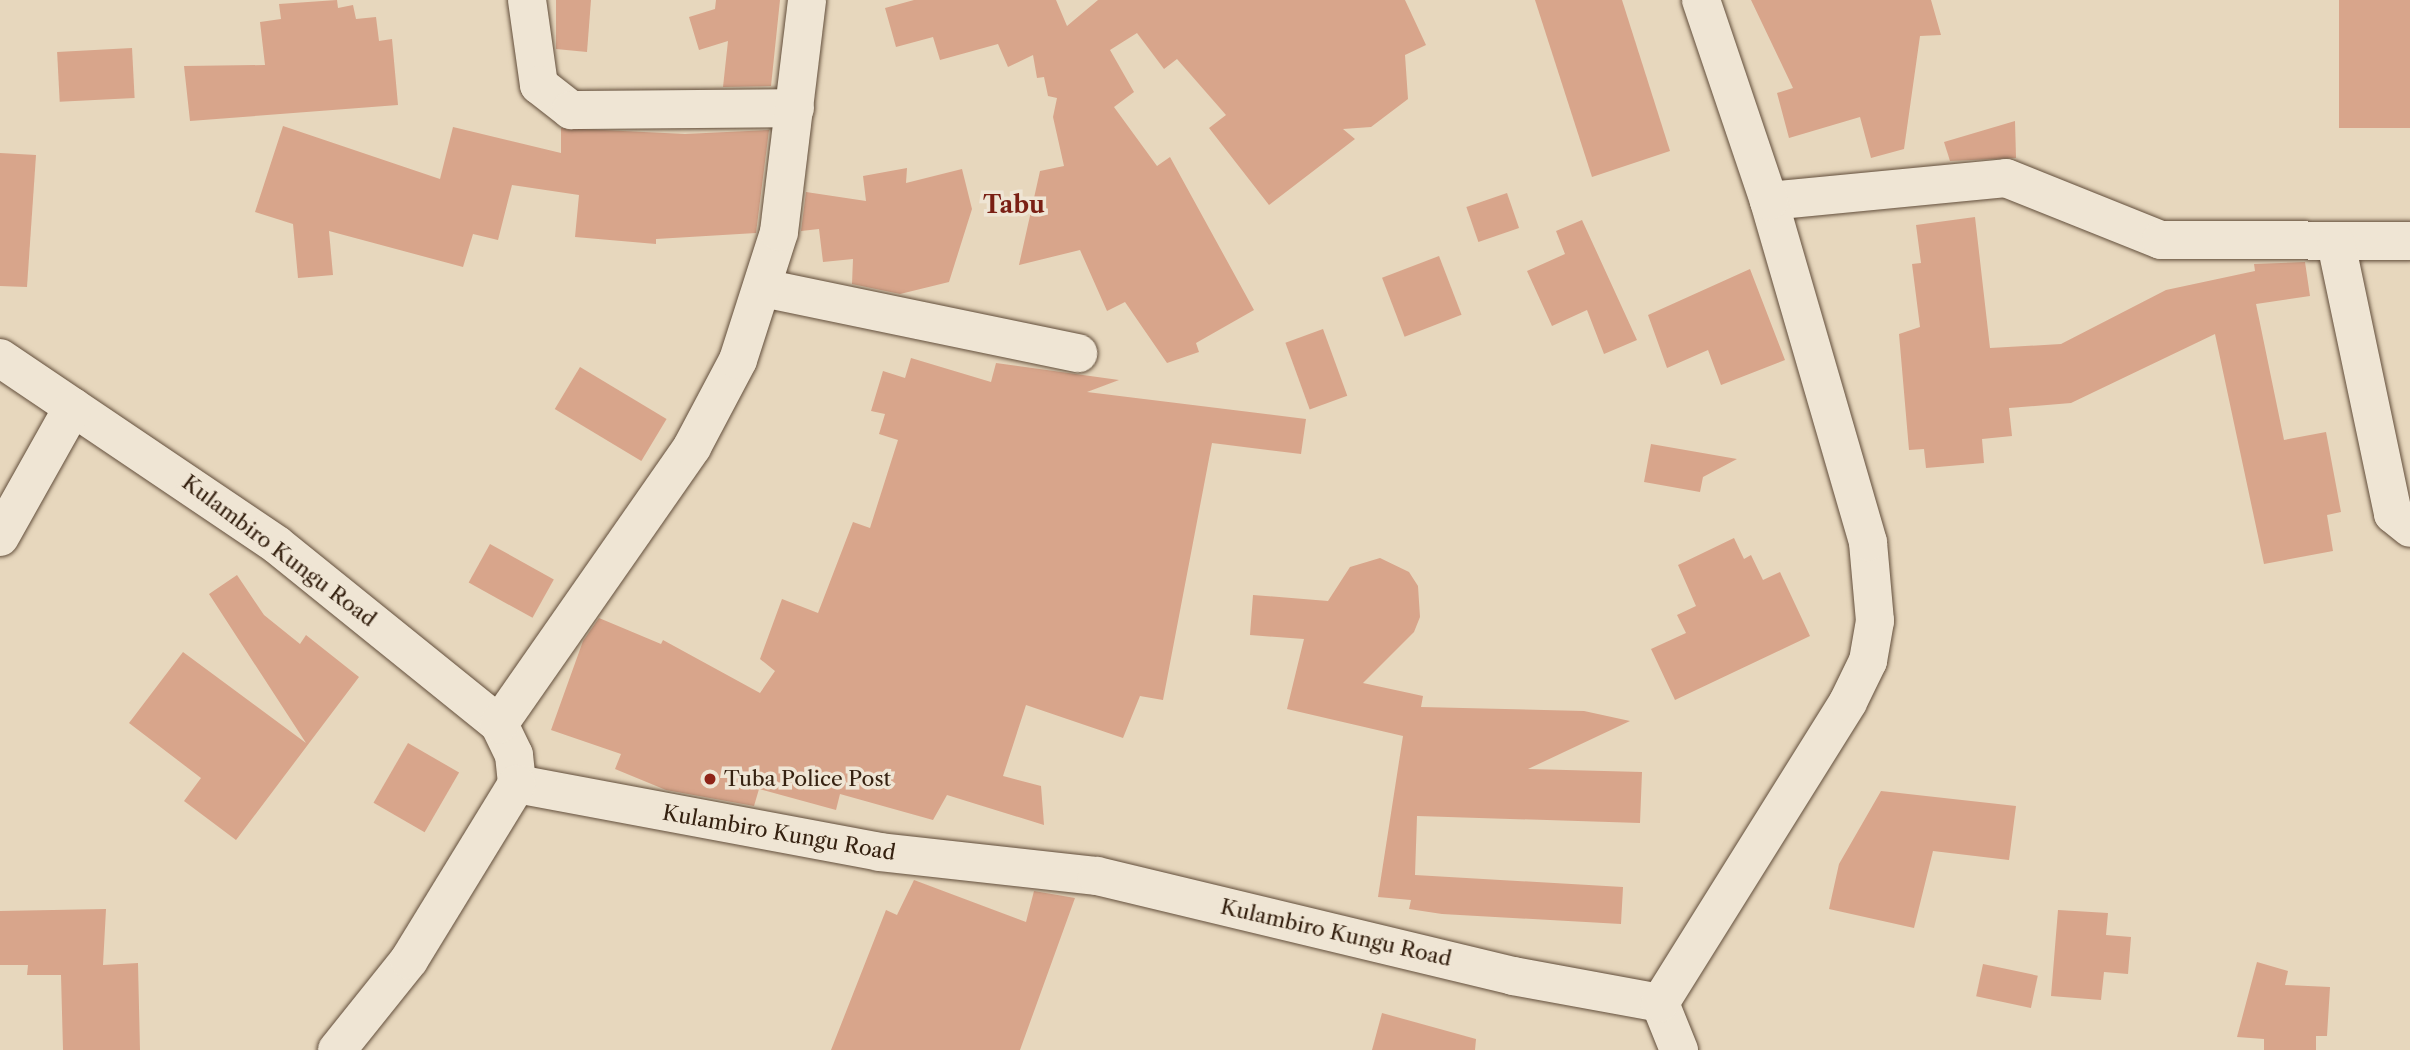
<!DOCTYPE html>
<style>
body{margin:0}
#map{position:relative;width:2410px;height:1050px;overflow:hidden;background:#e7d7bd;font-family:"Libre Caslon Text",serif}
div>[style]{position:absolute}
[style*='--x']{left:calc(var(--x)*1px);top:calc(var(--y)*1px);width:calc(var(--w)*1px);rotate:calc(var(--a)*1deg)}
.building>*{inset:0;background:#d8a58b;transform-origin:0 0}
.roads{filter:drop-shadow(0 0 2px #624e3b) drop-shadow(0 0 2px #624e3b)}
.street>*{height:38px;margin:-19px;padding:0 19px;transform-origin:19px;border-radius:19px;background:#efe5d4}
.dots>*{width:19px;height:19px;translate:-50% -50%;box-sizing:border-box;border:4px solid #efe5d4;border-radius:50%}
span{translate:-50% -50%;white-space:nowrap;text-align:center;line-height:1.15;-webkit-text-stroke:7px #efe5d4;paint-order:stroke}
.street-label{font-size:21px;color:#352110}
.poi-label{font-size:21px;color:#352110}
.left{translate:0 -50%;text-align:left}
.quarter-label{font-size:24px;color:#7a1f14;font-weight:700}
</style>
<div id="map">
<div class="building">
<div style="clip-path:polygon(337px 0,338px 8px,353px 5px,356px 19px,376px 17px,379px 41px,392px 39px,398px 105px,190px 121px,184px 66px,265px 65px,260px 22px,281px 19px,279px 4px)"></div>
<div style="clip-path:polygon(556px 0,591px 0,587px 52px,556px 49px)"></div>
<div style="clip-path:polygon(716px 0,780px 0,771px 86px,723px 87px,728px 41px,699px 50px,689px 17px,715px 9px)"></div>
<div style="clip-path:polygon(914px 0,1056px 0,1067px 26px,1098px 0,1405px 0,1426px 45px,1405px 55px,1408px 99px,1371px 127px,1343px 129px,1355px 139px,1269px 205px,1209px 128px,1226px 115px,1177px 59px,1164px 69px,1137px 33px,1110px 50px,1134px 92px,1114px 107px,1157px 166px,1170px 157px,1254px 310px,1196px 343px,1199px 352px,1167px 363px,1125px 302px,1107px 311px,1080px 250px,1019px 265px,1040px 171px,1064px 166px,1053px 117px,1057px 98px,1048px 96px,1044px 77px,1037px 78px,1033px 55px,1008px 67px,998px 44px,940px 60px,933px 37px,896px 47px,885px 8px)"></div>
<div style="clip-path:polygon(1535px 0,1622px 0,1670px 151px,1592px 177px)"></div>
<div style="clip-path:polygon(1751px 0,1931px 0,1941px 35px,1920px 36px,1904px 149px,1871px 158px,1860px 117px,1789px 138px,1777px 93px,1793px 88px)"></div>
<div style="left:2339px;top:0;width:71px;height:128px"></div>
<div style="left:132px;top:48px;width:50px;height:75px;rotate:87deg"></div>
<div style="clip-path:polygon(2015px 121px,2016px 158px,1950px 161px,1944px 142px)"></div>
<div style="clip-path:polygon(283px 126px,440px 179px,453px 127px,561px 153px,561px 128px,685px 134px,769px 130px,756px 233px,656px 239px,656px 244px,575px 237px,579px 195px,512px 185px,498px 240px,473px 234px,463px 267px,329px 231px,333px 275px,298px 278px,293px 224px,255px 212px)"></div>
<div style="clip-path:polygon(0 153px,36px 155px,27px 287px,0 286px)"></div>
<div style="clip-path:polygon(907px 168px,906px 183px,962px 169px,972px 209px,949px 282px,900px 294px,852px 284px,853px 259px,823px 262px,819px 229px,801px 231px,806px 192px,866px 201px,863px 176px)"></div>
<div style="left:1507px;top:193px;width:37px;height:43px;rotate:71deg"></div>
<div style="clip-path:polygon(1975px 217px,1990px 348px,2061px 344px,2166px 290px,2255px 271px,2254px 264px,2305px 262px,2310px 296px,2256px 304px,2284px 440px,2326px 432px,2341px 512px,2327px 515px,2333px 551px,2264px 564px,2215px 334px,2071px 403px,2009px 408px,2012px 436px,1982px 439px,1984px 463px,1926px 468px,1924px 449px,1909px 450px,1899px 334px,1920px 327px,1912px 264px,1921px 263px,1916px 225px)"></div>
<div style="clip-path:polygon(1582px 220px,1637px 340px,1604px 354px,1587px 310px,1552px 326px,1527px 271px,1565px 254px,1556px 231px)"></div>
<div style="left:1439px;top:256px;width:63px;height:61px;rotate:69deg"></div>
<div style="clip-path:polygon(1750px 269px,1785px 360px,1721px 385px,1708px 350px,1667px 368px,1648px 315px)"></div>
<div style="left:1323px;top:329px;width:71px;height:40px;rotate:70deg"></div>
<div style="clip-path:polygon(911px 358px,991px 382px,996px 363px,1119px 380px,1087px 392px,1306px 419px,1301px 454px,1212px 443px,1163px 700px,1140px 696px,1123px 738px,1026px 705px,1003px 776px,1041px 786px,1044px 825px,947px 795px,933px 820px,840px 794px,836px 810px,759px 789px,754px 806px,666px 790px,615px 769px,621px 754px,551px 730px,583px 641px,599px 618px,661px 644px,663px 640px,760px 693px,775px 671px,760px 659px,782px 599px,818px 613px,853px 522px,870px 528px,898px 440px,879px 434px,885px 414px,871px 411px,883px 371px,905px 378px)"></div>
<div style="left:580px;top:367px;width:101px;height:49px;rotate:31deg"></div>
<div style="clip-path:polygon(1651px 444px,1737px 459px,1703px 477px,1700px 492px,1644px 482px)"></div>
<div style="clip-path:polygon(1734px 538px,1744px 559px,1751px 555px,1763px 580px,1780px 572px,1810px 636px,1675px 700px,1651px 649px,1686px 633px,1677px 615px,1696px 606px,1678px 565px)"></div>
<div style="left:490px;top:544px;width:73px;height:44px;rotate:29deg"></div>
<div style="clip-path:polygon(1380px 558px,1409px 572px,1418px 586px,1420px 617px,1414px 632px,1363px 683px,1423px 696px,1421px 707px,1584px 711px,1630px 721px,1528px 769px,1642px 772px,1640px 823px,1417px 816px,1415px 875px,1623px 887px,1621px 924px,1442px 914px,1409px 909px,1411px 900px,1378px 897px,1403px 736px,1287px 709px,1304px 639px,1250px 635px,1253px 595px,1328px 601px,1350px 567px)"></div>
<div style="clip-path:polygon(237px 575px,264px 615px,300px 644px,306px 635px,359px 677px,236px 840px,184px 801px,201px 778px,129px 723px,183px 652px,306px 743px,209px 594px)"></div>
<div style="left:408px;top:743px;width:59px;height:69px;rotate:30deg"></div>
<div style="clip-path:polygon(1881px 791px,2016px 806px,2009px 860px,1933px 851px,1914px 928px,1829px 909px,1839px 864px)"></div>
<div style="clip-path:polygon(914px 880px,1026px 922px,1034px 891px,1075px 898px,1020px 1050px,831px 1050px,886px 910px,897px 915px)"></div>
<div style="clip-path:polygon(106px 909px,103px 965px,138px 963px,140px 1050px,63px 1050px,61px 975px,27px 975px,28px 965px,0 965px,0 911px)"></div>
<div style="clip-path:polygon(2058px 910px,2108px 913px,2106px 935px,2131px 937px,2128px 974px,2104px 972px,2101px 1000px,2051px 996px)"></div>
<div style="clip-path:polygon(2257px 962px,2288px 971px,2285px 985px,2330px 987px,2327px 1036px,2316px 1036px,2316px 1050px,2264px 1050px,2264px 1039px,2237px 1037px)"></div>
<div style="left:1983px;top:964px;width:56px;height:33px;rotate:12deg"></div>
<div style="clip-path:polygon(1382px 1013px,1476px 1039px,1475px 1050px,1372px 1050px)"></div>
</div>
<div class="roads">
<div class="street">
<div style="--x:527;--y:0;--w:86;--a:82"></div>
<div style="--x:539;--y:85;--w:41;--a:38"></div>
<div style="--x:571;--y:110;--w:224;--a:-0.5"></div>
<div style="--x:1769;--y:201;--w:238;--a:-5.5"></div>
<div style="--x:2006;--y:178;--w:167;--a:21.8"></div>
<div style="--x:2161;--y:240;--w:249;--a:0.2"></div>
<div style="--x:2336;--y:243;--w:277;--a:78.1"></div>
<div style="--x:2393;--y:514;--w:22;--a:39"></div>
<div style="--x:763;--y:288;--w:322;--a:11.7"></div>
<div style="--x:0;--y:358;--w:334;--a:34"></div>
<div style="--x:277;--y:545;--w:285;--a:38.9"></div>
<div style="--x:499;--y:724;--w:34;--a:64"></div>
<div style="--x:514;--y:755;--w:29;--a:84"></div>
<div style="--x:0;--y:537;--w:149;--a:-60.7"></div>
<div style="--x:499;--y:724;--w:338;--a:-55.1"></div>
<div style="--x:692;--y:447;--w:98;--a:-62.1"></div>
<div style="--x:738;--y:360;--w:134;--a:-72.2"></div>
<div style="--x:779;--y:232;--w:234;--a:-83.1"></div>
<div style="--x:517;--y:784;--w:368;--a:10.6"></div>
<div style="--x:879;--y:852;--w:219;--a:6.3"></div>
<div style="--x:1097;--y:876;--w:428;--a:13.5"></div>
<div style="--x:1513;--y:976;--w:149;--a:10.4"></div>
<div style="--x:1660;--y:1003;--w:51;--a:68"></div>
<div style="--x:1660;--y:1003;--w:355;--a:-58"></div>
<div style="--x:1848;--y:702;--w:46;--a:-64"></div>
<div style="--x:1868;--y:661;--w:41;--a:-80.1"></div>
<div style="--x:1875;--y:621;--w:79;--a:-95.1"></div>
<div style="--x:1868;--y:542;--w:355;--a:-106.2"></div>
<div style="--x:1769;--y:201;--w:212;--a:-108.7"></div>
<div style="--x:337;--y:1050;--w:115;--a:-51.3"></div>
<div style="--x:409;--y:960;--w:206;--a:-58.5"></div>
</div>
</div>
<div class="dots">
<div style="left:710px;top:779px;background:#8f2418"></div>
</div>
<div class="street-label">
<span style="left:279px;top:551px;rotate:37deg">Kulambiro Kungu Road</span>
<span style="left:779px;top:833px;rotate:10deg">Kulambiro Kungu Road</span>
<span style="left:1336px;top:933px;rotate:13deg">Kulambiro Kungu Road</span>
</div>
<div class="poi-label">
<span class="left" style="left:724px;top:779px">Tuba Police Post</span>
</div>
<div class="quarter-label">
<span style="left:1014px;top:205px">Tabu</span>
</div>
</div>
